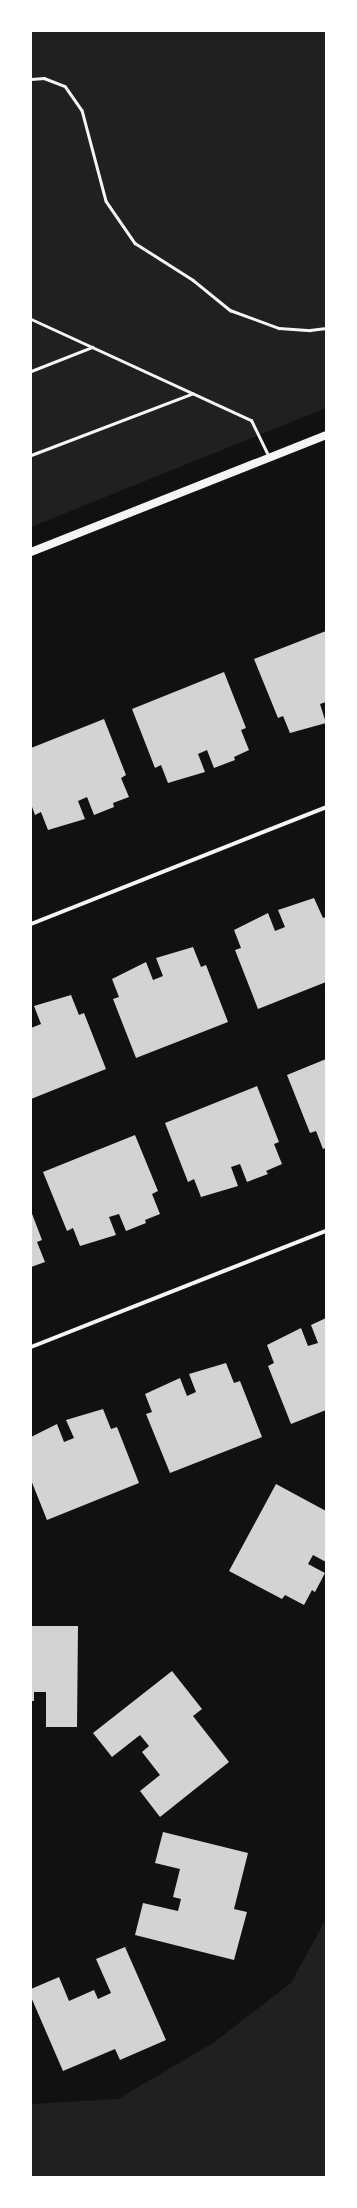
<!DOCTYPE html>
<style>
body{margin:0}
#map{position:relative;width:357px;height:2208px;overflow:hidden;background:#111;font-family:"Fira Sans",sans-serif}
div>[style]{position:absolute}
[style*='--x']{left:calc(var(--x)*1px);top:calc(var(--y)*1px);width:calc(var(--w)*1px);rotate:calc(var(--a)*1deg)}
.green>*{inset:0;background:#202020}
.building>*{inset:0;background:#d3d3d3}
.path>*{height:2.5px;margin:-1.25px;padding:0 1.25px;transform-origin:1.25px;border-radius:1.25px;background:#f5f5f5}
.service>*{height:3px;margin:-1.5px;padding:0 1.5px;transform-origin:1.5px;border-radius:1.5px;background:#f5f5f5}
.minor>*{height:4px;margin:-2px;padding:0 2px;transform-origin:2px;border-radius:2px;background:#f5f5f5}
.secondary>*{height:8px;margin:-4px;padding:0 4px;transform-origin:4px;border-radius:4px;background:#f5f5f5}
span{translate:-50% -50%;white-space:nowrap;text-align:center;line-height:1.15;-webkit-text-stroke:4px #fff;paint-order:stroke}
.frame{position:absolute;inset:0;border:32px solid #fff;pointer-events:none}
</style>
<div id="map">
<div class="green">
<div style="clip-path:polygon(31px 31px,326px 31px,326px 408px,31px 527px)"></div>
<div style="clip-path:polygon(326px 1919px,326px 2177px,31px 2177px,31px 2104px,118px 2099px,213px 2043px,291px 1983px)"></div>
</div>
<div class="building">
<div style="clip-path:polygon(326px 631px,326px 702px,320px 704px,326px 723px,290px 733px,283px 716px,278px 718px,254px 659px)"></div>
<div style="clip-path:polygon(224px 672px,246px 728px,241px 730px,249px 750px,234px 757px,235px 760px,214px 768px,207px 750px,198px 754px,205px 772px,168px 783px,161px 765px,155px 768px,132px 709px)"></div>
<div style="clip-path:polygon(104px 719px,126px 775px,121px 778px,129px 797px,113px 803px,114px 807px,94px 815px,87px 797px,78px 801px,85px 819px,48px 830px,41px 812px,35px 815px,31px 804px,31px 748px)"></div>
<div style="clip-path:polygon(314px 898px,323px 918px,326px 917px,326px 982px,258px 1009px,235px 950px,241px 948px,234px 930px,268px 913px,275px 931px,285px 927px,278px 910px)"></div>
<div style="clip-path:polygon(193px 947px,201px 967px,206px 965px,228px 1022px,136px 1058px,113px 999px,119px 997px,112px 979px,146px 962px,153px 980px,163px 976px,156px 958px)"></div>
<div style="clip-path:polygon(71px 995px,79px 1015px,84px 1013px,106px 1069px,31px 1099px,31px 1028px,41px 1024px,34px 1006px)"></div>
<div style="clip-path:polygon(326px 1059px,326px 1148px,323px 1149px,316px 1131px,310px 1133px,287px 1075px)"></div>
<div style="clip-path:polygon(257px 1086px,279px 1142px,274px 1144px,282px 1164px,266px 1171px,268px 1174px,247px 1182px,240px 1164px,231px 1167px,238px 1186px,201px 1197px,194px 1179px,188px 1182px,165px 1123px)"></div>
<div style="clip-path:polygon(135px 1135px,158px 1191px,152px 1194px,160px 1214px,145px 1220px,146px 1223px,126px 1231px,119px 1214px,109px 1217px,116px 1235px,80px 1246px,73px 1228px,67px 1231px,43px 1172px)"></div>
<div style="clip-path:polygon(31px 1211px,42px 1240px,37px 1242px,45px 1262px,31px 1267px)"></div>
<div style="clip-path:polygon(326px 1318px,326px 1410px,291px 1424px,268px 1366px,274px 1363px,267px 1345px,301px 1328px,308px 1346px,318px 1343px,311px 1325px)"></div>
<div style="clip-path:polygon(226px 1363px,234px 1383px,240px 1381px,262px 1437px,170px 1473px,146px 1414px,152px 1412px,145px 1394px,180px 1378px,187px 1396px,196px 1392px,189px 1374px)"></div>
<div style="clip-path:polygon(103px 1409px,111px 1429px,117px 1427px,139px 1483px,47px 1520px,31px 1480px,31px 1437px,57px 1424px,64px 1442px,74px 1438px,66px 1420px)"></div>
<div style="clip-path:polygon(276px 1484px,326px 1511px,326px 1562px,313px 1555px,308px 1564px,325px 1573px,315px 1592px,312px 1590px,304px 1605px,285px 1595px,282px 1599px,229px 1571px)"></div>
<div style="clip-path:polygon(31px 1626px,78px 1626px,77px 1727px,46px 1727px,46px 1692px,34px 1692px,34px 1701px,31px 1701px)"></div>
<div style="clip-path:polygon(172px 1671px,202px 1709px,193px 1716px,229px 1762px,160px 1817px,140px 1791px,160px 1775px,142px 1752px,149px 1746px,140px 1735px,112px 1757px,93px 1733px)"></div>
<div style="clip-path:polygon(163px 1832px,248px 1853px,234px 1909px,247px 1912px,234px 1960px,135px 1935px,143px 1903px,178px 1911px,181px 1899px,173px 1897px,180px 1869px,155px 1863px)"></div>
<div style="clip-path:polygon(125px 1947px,166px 2040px,120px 2060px,115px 2049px,63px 2071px,31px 1997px,31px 1989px,59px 1977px,69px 2001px,94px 1990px,98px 1999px,111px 1993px,96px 1959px)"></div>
</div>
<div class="path">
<div style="--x:31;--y:79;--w:13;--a:-4"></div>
<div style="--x:44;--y:78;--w:22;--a:21"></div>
<div style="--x:65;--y:86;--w:29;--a:55"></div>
<div style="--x:82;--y:110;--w:94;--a:75.2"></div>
<div style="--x:106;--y:201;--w:51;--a:55.4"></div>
<div style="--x:135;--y:243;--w:69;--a:32.5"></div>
<div style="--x:193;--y:280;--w:48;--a:39"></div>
<div style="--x:230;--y:310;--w:52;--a:20.2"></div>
<div style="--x:279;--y:328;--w:31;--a:4"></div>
<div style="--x:310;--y:330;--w:16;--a:-7"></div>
</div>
<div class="service">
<div style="--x:31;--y:319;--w:242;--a:24.7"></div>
<div style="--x:251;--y:420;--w:41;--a:64.1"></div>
<div style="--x:31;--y:371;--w:66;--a:-21.5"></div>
<div style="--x:31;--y:455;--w:173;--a:-20.9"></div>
</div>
<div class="minor">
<div style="--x:31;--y:924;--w:317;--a:-21.6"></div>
<div style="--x:31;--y:1347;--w:317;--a:-21.5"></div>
</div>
<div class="secondary">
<div style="--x:31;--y:552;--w:317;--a:-21.6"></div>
</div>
<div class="frame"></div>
</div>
